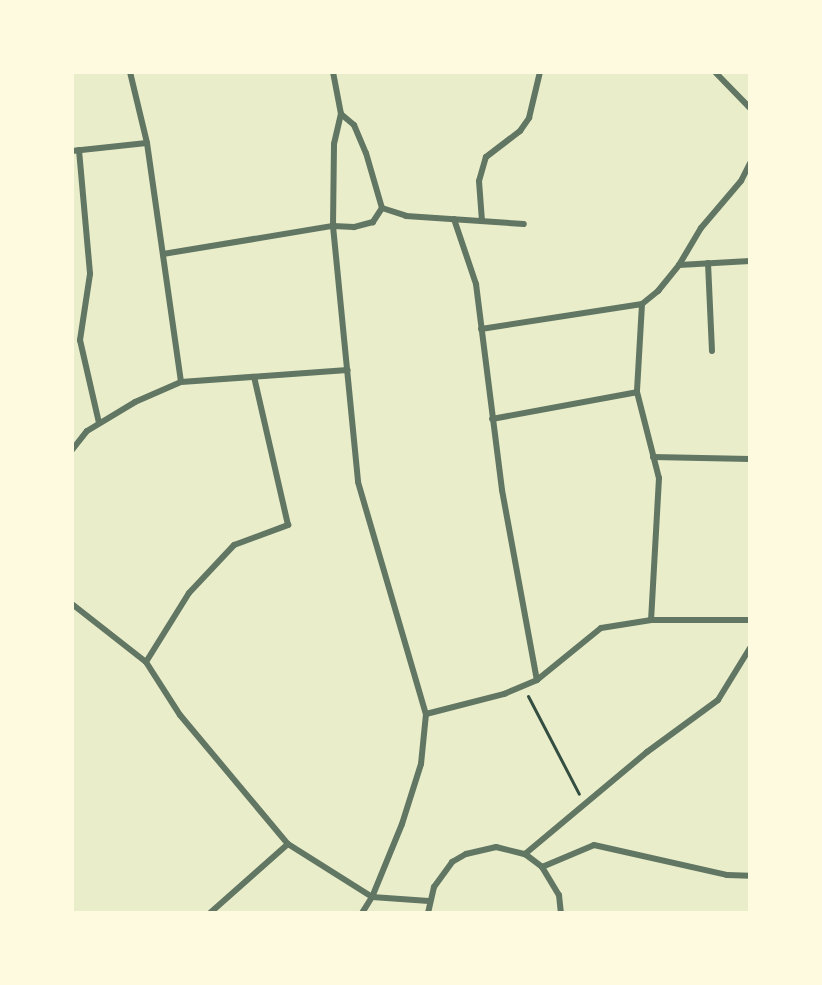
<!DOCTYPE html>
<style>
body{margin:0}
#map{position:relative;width:822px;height:985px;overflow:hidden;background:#e9edc9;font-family:"Space Grotesk",sans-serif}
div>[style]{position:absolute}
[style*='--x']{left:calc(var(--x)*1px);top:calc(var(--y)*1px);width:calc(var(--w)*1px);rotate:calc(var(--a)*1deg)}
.path>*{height:3px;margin:-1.5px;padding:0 1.5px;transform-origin:1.5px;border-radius:1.5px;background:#344e41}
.minor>*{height:6px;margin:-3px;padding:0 3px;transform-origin:3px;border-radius:3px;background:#617663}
span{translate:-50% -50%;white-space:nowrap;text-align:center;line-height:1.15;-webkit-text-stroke:4.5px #fefae0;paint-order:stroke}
.frame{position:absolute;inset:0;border:74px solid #fefae0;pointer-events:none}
</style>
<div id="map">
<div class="path">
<div style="--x:528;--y:696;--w:110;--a:62.5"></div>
</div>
<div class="minor">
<div style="--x:130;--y:72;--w:73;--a:76.5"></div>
<div style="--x:147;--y:143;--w:241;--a:81.9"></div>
<div style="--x:333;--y:72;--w:43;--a:79.2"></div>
<div style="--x:715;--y:72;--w:50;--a:45.8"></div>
<div style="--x:341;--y:114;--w:17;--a:40"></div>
<div style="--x:354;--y:125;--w:30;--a:67"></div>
<div style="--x:366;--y:153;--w:57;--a:73.8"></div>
<div style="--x:382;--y:208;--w:17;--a:123"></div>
<div style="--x:373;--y:222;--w:20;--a:165"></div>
<div style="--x:354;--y:227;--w:21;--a:-177"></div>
<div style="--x:333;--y:226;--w:82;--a:-89.3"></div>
<div style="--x:334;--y:144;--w:31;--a:-77"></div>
<div style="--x:79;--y:150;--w:124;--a:84.9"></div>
<div style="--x:90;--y:274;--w:67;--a:98.6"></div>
<div style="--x:80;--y:340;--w:85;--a:77.1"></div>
<div style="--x:72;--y:151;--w:75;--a:-6.1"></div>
<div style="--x:382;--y:208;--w:25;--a:18"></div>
<div style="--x:406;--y:216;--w:118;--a:3.9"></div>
<div style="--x:454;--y:219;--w:69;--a:71.3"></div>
<div style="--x:476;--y:284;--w:208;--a:82.8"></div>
<div style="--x:502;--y:490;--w:193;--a:79.6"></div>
<div style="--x:482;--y:221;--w:40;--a:-94.3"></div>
<div style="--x:479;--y:181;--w:25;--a:-74"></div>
<div style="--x:486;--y:157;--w:43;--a:-37.4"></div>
<div style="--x:520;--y:131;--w:16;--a:-55"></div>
<div style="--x:529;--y:118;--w:47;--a:-76.6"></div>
<div style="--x:163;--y:254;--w:172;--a:-9.4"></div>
<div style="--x:333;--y:226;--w:257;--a:84.4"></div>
<div style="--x:358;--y:482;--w:242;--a:73.7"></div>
<div style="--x:426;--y:714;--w:50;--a:95.7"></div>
<div style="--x:421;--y:764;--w:63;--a:107.6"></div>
<div style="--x:402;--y:824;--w:79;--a:112.3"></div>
<div style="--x:372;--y:897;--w:19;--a:122"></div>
<div style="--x:708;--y:263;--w:88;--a:87.4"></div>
<div style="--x:679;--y:265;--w:43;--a:-59.3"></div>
<div style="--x:701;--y:228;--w:62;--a:-49.6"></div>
<div style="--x:741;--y:181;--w:20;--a:-63"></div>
<div style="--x:642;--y:304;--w:88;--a:93.3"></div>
<div style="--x:637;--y:392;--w:89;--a:75.7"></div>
<div style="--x:659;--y:478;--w:142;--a:93.2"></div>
<div style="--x:481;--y:329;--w:163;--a:-8.8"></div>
<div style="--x:642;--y:304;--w:21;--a:-39"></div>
<div style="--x:658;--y:291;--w:33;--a:-51"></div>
<div style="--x:679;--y:265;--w:71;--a:-3.2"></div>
<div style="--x:492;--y:419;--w:147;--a:-10.5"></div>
<div style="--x:72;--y:450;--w:24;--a:-52"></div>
<div style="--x:87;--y:431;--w:56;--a:-31.1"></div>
<div style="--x:135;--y:402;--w:50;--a:-23.5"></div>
<div style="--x:181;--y:382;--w:167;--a:-4.1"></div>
<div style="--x:653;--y:457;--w:97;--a:1.2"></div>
<div style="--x:72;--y:604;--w:94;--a:38.1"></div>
<div style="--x:146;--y:662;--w:63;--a:57.3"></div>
<div style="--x:180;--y:715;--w:168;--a:50.1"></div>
<div style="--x:288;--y:844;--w:99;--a:32.2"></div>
<div style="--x:372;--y:897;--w:57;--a:4"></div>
<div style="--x:146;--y:662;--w:81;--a:-58.1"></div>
<div style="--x:189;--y:593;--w:66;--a:-46.8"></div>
<div style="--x:234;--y:545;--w:58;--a:-20.3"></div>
<div style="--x:288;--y:525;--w:152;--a:-102.9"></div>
<div style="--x:426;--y:714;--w:81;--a:-14.4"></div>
<div style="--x:504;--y:694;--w:36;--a:-23"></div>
<div style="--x:537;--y:680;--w:82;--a:-39.1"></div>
<div style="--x:601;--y:628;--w:51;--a:-9.1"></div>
<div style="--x:651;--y:620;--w:99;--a:0"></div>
<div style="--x:525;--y:854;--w:159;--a:-39.9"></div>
<div style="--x:647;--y:752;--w:88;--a:-36.2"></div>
<div style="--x:718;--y:700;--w:61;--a:-58.4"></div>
<div style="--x:542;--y:867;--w:56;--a:-22.9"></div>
<div style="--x:594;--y:845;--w:136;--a:12.7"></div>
<div style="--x:727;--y:875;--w:23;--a:2"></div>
<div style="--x:210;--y:913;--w:104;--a:-41.5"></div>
<div style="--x:428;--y:913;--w:27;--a:-77"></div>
<div style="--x:434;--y:887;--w:31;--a:-54"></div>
<div style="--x:452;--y:862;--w:16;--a:-30"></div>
<div style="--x:466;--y:854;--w:31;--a:-13"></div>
<div style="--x:496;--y:847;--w:30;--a:14"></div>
<div style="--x:525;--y:854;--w:21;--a:37"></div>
<div style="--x:542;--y:867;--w:33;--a:59"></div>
<div style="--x:559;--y:895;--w:18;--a:84"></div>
</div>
<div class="frame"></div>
</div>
